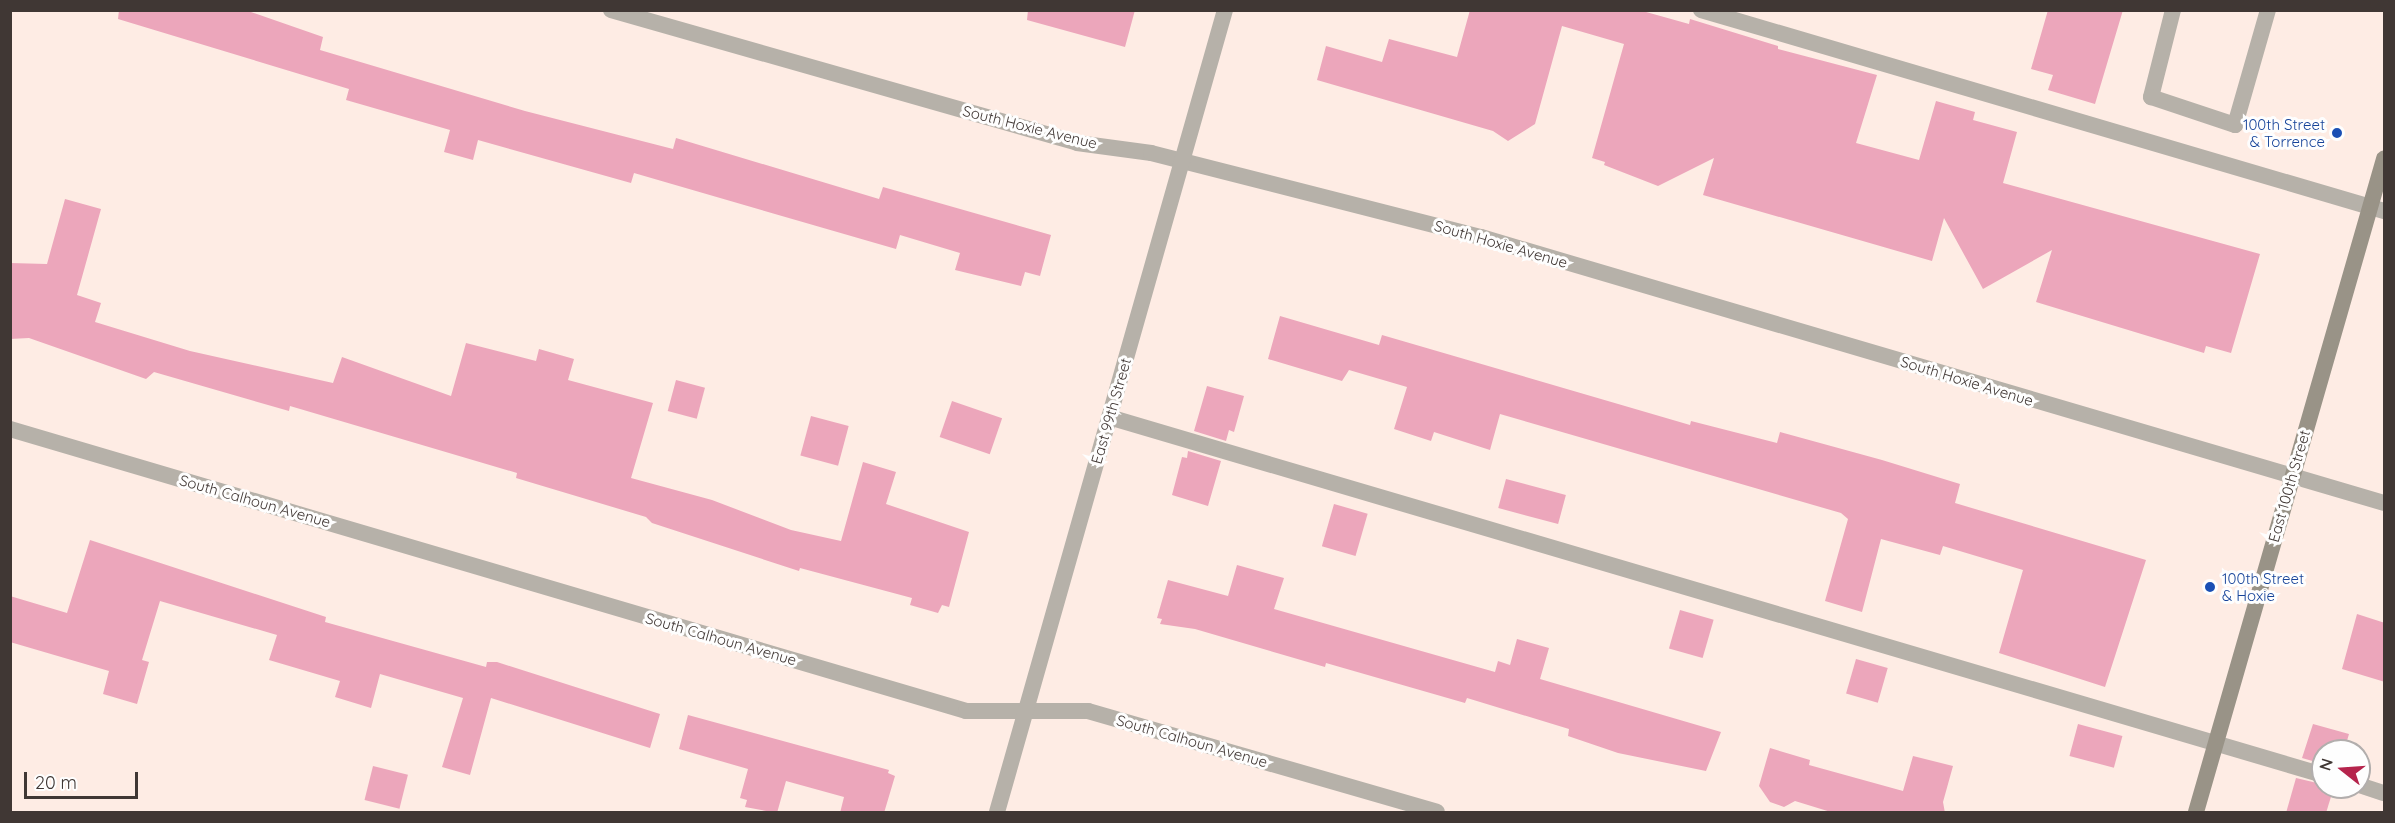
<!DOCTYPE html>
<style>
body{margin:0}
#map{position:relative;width:2395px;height:823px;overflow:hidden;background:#feece4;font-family:Quicksand,sans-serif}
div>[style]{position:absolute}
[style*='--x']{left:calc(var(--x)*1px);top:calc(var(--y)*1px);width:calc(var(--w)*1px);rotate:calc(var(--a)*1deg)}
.building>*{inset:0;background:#eca6bb;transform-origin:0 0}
.service>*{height:16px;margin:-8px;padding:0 8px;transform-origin:8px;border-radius:8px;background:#b6b1a9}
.minor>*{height:16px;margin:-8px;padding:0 8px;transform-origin:8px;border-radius:8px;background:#b6b1a9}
.secondary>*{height:16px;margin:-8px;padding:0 8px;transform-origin:8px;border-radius:8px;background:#999387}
.dots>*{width:16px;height:16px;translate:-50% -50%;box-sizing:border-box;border:3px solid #fefefe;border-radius:50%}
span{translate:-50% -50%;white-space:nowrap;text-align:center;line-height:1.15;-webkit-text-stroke:6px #fefefe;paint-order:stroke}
.transit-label{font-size:15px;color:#164399}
.right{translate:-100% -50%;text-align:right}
.left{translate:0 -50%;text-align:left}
.street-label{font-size:15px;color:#403734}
.frame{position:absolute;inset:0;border:12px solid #403734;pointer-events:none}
.north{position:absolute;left:2311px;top:739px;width:60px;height:60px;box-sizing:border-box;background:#fefefe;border:2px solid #b2aead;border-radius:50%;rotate:287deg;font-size:16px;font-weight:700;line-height:24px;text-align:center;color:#403734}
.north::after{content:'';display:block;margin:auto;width:21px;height:27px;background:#b5244c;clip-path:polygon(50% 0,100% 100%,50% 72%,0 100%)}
.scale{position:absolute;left:24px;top:772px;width:114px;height:27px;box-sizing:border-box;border:3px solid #403734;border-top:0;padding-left:8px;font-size:18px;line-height:21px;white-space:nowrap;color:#403734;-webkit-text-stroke:4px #fefefe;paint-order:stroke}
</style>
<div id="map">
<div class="building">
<div style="clip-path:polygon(119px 10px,245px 10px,323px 37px,320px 50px,525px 111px,673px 149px,676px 138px,879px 199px,883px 187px,1051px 235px,1040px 276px,1025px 272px,1021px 286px,955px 270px,960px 253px,900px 235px,896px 249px,634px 173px,631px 183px,478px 140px,473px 160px,444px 152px,450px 130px,346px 100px,349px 89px,118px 19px)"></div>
<div style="clip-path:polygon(1028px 10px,1135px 10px,1125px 47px,1027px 20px)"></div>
<div style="clip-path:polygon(1470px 10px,1639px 10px,1689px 24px,1690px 19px,1778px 46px,1778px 49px,1877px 75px,1856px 143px,1919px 160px,1936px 101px,1975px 112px,1973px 120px,2017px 132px,2003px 183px,2260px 254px,2231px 353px,2206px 346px,2204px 353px,2036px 302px,2052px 250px,1983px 289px,1944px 218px,1932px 261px,1703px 195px,1714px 158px,1658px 186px,1604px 165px,1605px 162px,1592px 158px,1624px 44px,1562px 26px,1535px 124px,1508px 141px,1493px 131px,1317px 80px,1326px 46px,1382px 62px,1389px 39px,1457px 57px)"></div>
<div style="clip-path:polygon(2048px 10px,2123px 10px,2095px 104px,2048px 90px,2053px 75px,2031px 69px)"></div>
<div style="clip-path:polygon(65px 199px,101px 209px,77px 295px,101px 303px,95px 322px,190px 351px,333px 383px,342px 357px,451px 396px,466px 343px,536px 361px,539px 349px,574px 359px,568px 380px,653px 403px,631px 478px,712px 500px,791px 530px,841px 541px,863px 462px,896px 472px,886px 504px,969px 532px,949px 607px,942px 605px,938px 613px,910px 605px,912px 598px,800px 568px,799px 571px,652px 523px,646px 517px,516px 478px,517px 473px,290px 406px,289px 411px,154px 372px,146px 379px,29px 338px,10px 339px,10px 263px,47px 264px)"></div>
<div style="clip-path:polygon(1280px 316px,1379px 345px,1382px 335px,1690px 425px,1691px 421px,1777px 443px,1780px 432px,1882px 460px,1960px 484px,1955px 503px,2146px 560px,2105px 687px,1999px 653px,2023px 570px,1943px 546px,1940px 555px,1881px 539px,1862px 612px,1825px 601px,1848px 519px,1841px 513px,1500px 414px,1490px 450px,1434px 432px,1431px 441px,1394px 429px,1407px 387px,1349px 370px,1342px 381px,1268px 359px)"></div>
<div style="left:676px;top:380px;width:30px;height:32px;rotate:15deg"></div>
<div style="clip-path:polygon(1207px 386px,1244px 396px,1234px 432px,1229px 430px,1226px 441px,1194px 431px)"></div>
<div style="left:952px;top:401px;width:53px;height:38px;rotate:19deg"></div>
<div style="left:811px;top:416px;width:39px;height:41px;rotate:15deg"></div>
<div style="clip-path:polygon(1188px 451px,1221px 461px,1208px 506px,1172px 495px,1182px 457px,1187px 458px)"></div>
<div style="left:1506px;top:479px;width:62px;height:30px;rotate:15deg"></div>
<div style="left:1334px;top:504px;width:35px;height:44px;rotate:16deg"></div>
<div style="clip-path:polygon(90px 540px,326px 617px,325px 622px,486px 667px,487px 662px,497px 662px,660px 714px,650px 748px,491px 698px,470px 775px,442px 767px,463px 698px,380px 674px,371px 708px,335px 697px,340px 681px,269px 660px,277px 635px,160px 601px,142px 660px,149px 662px,137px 704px,103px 694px,109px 671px,10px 642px,10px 596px,67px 613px)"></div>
<div style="clip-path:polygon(1237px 565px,1284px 578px,1274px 609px,1495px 672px,1498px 661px,1510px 665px,1517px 639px,1549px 648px,1540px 679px,1721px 732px,1706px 771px,1618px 753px,1568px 736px,1569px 729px,1467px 698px,1465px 703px,1326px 663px,1325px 667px,1195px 629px,1160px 624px,1162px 619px,1157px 618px,1168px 580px,1228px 596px)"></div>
<div style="left:1680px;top:610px;width:35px;height:40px;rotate:16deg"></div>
<div style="clip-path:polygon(2357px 614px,2385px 623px,2385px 682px,2342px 669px)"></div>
<div style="left:1856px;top:659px;width:33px;height:36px;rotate:16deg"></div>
<div style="clip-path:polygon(688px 715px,889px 770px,888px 773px,895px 776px,884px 813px,840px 813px,844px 797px,786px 781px,777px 813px,745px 807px,747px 800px,740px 798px,748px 769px,679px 749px)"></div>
<div style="left:2078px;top:724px;width:46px;height:33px;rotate:15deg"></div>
<div style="clip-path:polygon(2313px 724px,2349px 734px,2344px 751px,2323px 751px,2323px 764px,2302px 758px)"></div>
<div style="clip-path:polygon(1770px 748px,1810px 760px,1809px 765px,1903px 791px,1913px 756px,1953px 766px,1943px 802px,1945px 813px,1834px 813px,1795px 801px,1784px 807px,1770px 802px,1759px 786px)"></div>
<div style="left:373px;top:766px;width:36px;height:35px;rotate:14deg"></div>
<div style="clip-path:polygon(2296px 778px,2334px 787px,2326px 813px,2286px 813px)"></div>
</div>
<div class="service">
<div style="--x:1701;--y:10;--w:712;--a:16.4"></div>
<div style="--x:2173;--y:10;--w:90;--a:104.2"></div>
<div style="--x:2151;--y:97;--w:89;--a:18.4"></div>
<div style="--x:2235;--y:125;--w:120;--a:-74"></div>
<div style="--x:1109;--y:417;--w:1266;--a:16.43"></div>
<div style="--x:2359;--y:785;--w:26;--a:18"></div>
</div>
<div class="minor">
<div style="--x:611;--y:10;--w:485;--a:15.9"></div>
<div style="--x:1077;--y:143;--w:75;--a:7.7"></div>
<div style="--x:1151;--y:153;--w:341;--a:14.3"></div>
<div style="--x:1481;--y:237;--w:941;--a:16.41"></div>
<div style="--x:10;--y:429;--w:997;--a:16.43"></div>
<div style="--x:966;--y:711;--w:122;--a:0"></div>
<div style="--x:1088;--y:711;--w:363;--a:16.1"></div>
<div style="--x:997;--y:812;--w:834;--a:-74.13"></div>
</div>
<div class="secondary">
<div style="--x:2196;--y:812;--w:680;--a:-73.94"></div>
</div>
<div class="dots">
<div style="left:2337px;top:133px;background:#1a4fb4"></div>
<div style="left:2210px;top:587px;background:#1a4fb4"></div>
</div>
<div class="transit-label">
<span class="right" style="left:2325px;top:133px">100th Street<br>&amp; Torrence</span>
<span class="left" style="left:2222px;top:587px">100th Street<br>&amp; Hoxie</span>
</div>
<div class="street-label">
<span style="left:1030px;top:127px;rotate:14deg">South Hoxie Avenue</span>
<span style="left:1501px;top:244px;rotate:16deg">South Hoxie Avenue</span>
<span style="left:1967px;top:381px;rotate:17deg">South Hoxie Avenue</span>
<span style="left:1111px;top:411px;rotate:-74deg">East 99th Street</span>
<span style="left:2289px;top:486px;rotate:-74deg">East 100th Street</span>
<span style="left:255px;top:501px;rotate:16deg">South Calhoun Avenue</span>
<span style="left:721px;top:639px;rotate:16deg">South Calhoun Avenue</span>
<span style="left:1192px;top:741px;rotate:16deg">South Calhoun Avenue</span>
</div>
<div class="frame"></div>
<div class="north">N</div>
<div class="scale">20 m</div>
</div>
